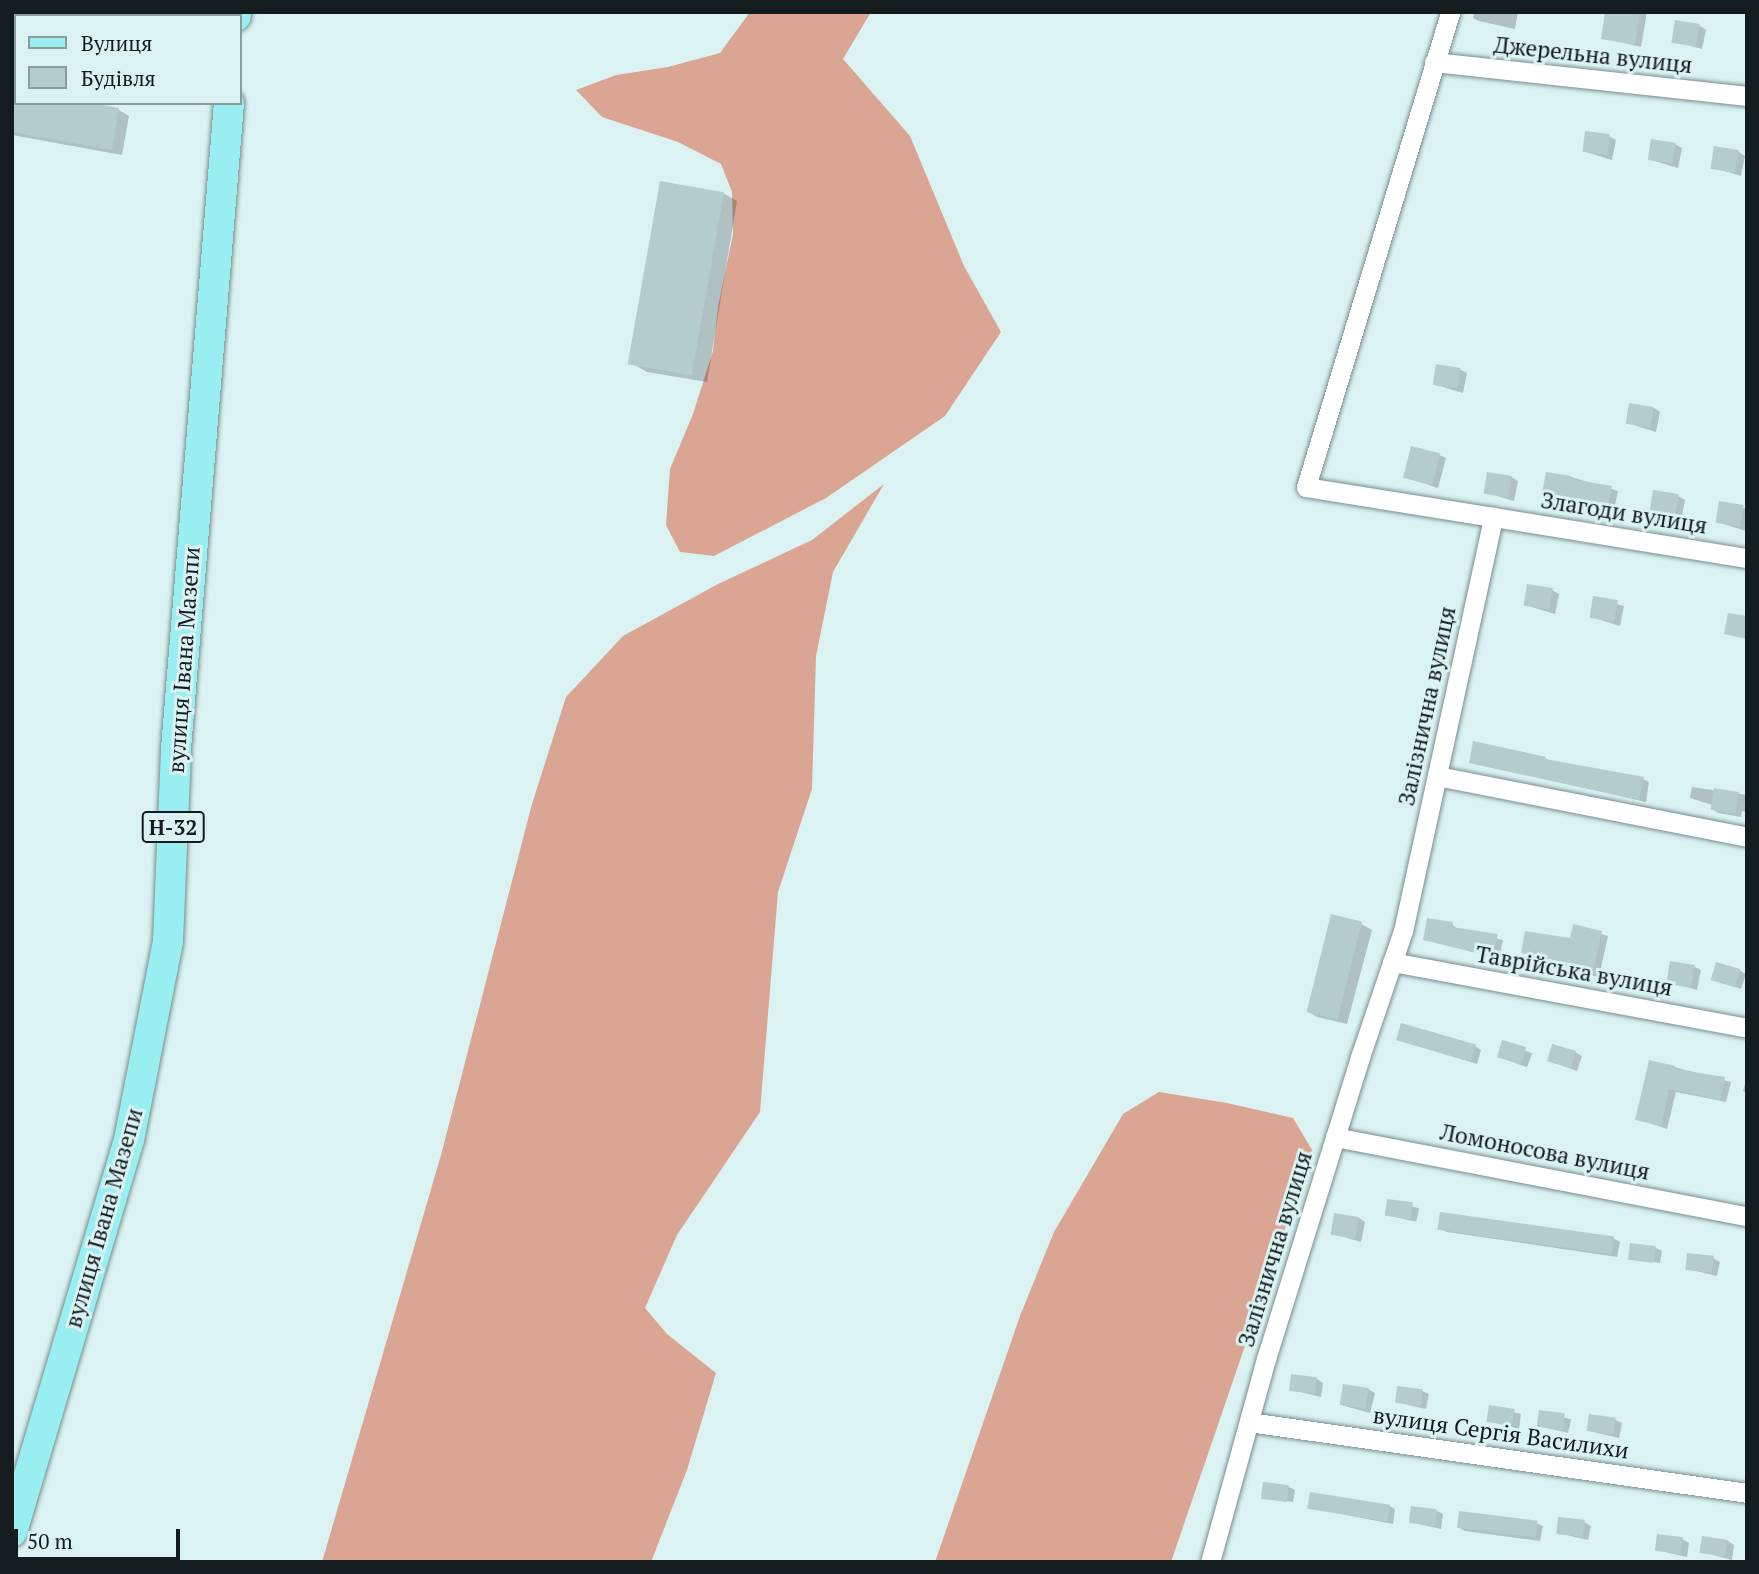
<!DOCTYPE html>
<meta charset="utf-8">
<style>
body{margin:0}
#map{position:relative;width:1759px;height:1574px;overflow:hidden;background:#dbf2f3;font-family:"PT Serif",serif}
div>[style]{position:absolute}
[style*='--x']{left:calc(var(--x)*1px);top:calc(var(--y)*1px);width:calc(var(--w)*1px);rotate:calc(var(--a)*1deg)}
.forest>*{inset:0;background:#dba593}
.shadow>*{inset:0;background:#0003;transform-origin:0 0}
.building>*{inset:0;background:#b5cccd;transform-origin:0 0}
.roads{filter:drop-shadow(0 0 2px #788d8e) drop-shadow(0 0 2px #788d8e)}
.street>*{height:19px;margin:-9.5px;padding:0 9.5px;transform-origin:9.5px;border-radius:9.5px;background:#fff}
.primary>*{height:30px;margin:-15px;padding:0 15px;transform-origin:15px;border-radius:15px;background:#99eef2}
span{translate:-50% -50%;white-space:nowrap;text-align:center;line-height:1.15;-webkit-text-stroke:6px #dbf2f3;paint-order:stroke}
.shield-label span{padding:2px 5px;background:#dbf2f3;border:2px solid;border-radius:5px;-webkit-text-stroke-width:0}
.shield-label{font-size:21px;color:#141c1d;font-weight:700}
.street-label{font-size:23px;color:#141c1d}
.frame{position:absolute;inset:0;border:14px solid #141c1d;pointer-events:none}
.legend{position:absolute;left:14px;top:14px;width:228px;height:91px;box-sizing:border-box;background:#dbf2f3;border:2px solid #8b9c9d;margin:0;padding:9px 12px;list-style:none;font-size:21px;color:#141c1d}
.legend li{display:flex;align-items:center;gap:14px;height:35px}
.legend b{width:35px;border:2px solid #8b9c9d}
.scale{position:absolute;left:14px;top:1529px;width:166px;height:32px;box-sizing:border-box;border:4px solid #141c1d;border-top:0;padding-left:9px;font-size:21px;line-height:24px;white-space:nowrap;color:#141c1d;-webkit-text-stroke:5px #dbf2f3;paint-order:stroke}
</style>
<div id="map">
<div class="forest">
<div style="clip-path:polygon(750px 12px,871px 12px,843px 59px,910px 136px,964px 266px,1001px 332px,945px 416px,826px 498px,714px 556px,680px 552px,666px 525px,670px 469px,693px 414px,713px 351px,718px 307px,733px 234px,732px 192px,721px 164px,678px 142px,602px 117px,576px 90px,616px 75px,668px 67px,720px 53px)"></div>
<div style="clip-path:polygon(884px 484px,833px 572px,816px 656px,812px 789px,778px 892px,760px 1112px,677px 1235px,645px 1308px,667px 1334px,716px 1373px,687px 1470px,651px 1562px,322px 1562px,441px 1155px,532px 804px,566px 697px,623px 636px,718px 584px,812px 540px)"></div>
<div style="clip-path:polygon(1159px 1092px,1227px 1103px,1293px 1118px,1312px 1150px,1171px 1562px,935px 1562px,1020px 1316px,1054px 1232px,1123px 1114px)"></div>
</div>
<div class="shadow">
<div style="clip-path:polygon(1474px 12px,1518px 12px,1515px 29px,1479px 21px,1473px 18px)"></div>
<div style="clip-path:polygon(1607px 12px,1647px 12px,1641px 47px,1603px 38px)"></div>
<div style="clip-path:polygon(1700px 26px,1706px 30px,1702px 49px,1672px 41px)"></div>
<div style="clip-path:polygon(12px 91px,16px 91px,16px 103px,83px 103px,119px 110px,129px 116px,122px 155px,12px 135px)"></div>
<div style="clip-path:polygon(1609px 136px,1616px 140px,1612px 160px,1583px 151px)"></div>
<div style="clip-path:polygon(1675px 144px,1682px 148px,1678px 168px,1648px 159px)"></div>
<div style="clip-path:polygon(1739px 152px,1745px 156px,1741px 176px,1711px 167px)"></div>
<div style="clip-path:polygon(723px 193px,737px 201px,707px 382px,647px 372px,633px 364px)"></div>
<div style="clip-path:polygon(1461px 370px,1467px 373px,1463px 393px,1433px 384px)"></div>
<div style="clip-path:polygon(1654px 408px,1660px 412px,1656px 432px,1627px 423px)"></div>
<div style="clip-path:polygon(1439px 455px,1446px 458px,1438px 488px,1405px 477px)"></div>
<div style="clip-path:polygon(1511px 477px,1518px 481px,1514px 501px,1484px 492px)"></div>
<div style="clip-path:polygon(1571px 477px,1618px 491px,1614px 511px,1544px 492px)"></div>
<div style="clip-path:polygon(1678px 496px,1685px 500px,1681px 520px,1651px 511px)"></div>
<div style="clip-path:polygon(1720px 503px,1747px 509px,1746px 531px,1717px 522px)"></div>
<div style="clip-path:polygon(1552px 590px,1559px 594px,1555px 614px,1525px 605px)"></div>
<div style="clip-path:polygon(1594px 598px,1624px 606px,1620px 626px,1591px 617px)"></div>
<div style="clip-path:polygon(1545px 758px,1552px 762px,1643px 779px,1649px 782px,1646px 802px,1471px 762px)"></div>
<div style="clip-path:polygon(1692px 787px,1747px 795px,1747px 812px,1742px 811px,1741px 817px,1718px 813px,1712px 809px,1712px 805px,1690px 798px)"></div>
<div style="clip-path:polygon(1361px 924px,1372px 930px,1347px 1024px,1317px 1017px,1307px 1011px)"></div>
<div style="clip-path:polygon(1452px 924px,1458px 930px,1503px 940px,1499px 959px,1425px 939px)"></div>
<div style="clip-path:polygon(1574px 926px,1608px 936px,1599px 977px,1571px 971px,1565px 967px,1566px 963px,1523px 952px,1571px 940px)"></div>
<div style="clip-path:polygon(1695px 967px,1701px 970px,1697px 990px,1667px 982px)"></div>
<div style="clip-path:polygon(1739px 970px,1746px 974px,1741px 989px,1713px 979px)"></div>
<div style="clip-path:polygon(1399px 1040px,1475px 1046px,1481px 1050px,1477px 1064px)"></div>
<div style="left:1504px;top:1043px;width:30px;height:15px;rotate:20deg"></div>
<div style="clip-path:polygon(1575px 1052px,1582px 1056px,1577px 1071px,1549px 1061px)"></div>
<div style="clip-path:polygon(1674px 1067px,1731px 1082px,1726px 1102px,1676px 1092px,1667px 1129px,1637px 1119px)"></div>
<div style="clip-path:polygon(1747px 1076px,1747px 1093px,1743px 1091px)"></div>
<div style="left:1388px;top:1201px;width:32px;height:14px;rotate:13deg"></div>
<div style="clip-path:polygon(1359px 1218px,1365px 1222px,1361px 1242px,1331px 1233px)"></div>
<div style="clip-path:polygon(1440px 1229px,1613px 1238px,1620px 1242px,1617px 1257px,1447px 1232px)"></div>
<div style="clip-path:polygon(1656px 1248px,1662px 1251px,1660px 1263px,1630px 1259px)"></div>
<div style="clip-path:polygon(1713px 1258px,1720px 1262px,1717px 1276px,1687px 1269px)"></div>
<div style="clip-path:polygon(1317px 1379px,1323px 1383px,1321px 1397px,1291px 1390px)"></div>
<div style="clip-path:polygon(1368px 1389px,1375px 1393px,1370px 1413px,1341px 1405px)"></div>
<div style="clip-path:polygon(1422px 1391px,1429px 1394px,1426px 1409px,1396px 1402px)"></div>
<div style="clip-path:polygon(1490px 1407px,1521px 1414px,1519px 1429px,1489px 1421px)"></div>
<div style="left:1540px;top:1412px;width:32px;height:14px;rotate:13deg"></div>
<div style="clip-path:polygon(1615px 1420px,1622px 1423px,1619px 1438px,1589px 1431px)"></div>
<div style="clip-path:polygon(1289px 1487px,1295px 1490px,1293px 1502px,1262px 1498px)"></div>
<div style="clip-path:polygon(1389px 1506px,1395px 1509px,1393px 1524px,1310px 1508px)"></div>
<div style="clip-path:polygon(1437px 1511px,1443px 1514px,1441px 1529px,1410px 1522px)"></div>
<div style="clip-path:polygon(1584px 1522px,1591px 1526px,1588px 1540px,1558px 1533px)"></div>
<div style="clip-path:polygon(1536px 1523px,1543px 1526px,1540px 1541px,1465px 1531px,1458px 1527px)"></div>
<div style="clip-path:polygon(1682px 1539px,1689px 1543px,1687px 1557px,1656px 1550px)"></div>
<div style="clip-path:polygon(1728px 1541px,1734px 1545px,1732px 1560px,1702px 1552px)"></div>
</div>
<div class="building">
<div style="clip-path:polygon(1605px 12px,1640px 12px,1635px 45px,1601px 39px)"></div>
<div style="left:1675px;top:20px;width:25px;height:23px;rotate:9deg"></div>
<div style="clip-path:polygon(12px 103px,93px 103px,119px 108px,112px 150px,12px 132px)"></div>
<div style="left:1585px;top:131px;width:25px;height:21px;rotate:7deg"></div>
<div style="left:1651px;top:139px;width:25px;height:21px;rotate:9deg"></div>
<div style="left:1714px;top:146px;width:25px;height:23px;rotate:9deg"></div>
<div style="left:660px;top:181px;width:65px;height:186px;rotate:10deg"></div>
<div style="left:1436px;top:364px;width:25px;height:21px;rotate:9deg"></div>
<div style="left:1629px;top:403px;width:25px;height:21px;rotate:9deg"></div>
<div style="left:1411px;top:446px;width:30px;height:33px;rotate:14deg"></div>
<div style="left:1487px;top:472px;width:25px;height:22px;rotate:9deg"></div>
<div style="clip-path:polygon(1546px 472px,1571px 476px,1571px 479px,1612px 486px,1608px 509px,1542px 493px)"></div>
<div style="left:1653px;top:490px;width:26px;height:22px;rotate:9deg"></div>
<div style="left:1719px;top:501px;width:25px;height:22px;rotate:9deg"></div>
<div style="left:1527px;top:584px;width:26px;height:22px;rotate:9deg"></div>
<div style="left:1593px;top:596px;width:25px;height:22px;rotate:9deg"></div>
<div style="clip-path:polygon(1728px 613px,1747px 616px,1747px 639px,1724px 634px)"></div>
<div style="clip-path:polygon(1473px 741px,1546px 757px,1545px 759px,1644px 777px,1639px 800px,1469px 763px)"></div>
<div style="left:1714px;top:788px;width:25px;height:22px;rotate:9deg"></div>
<div style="left:1331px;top:914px;width:32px;height:101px;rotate:14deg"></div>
<div style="clip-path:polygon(1427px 918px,1453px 922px,1452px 927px,1498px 934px,1493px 957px,1423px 940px)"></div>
<div style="clip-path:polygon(1573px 924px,1602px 931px,1592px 975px,1563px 968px,1564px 962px,1521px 953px,1525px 931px,1570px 938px)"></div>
<div style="left:1670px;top:961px;width:25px;height:23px;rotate:9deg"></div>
<div style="left:1716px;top:962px;width:25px;height:19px;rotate:16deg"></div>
<div style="left:1401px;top:1023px;width:78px;height:18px;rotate:16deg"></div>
<div style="left:1502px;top:1040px;width:25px;height:18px;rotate:16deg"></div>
<div style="left:1552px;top:1044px;width:25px;height:18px;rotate:16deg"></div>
<div style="clip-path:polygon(1649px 1060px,1675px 1066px,1674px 1069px,1725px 1077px,1720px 1100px,1669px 1089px,1661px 1126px,1635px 1120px)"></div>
<div style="left:1387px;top:1199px;width:26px;height:17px;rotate:7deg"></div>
<div style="left:1440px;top:1212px;width:176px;height:18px;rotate:8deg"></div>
<div style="left:1334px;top:1213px;width:25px;height:22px;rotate:9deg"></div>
<div style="left:1630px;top:1243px;width:26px;height:17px;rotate:7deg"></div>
<div style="left:1687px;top:1253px;width:27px;height:17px;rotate:6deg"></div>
<div style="left:1291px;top:1374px;width:26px;height:17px;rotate:7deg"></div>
<div style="left:1343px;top:1384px;width:26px;height:21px;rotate:9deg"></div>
<div style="left:1397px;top:1386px;width:26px;height:17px;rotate:7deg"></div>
<div style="left:1489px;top:1405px;width:26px;height:17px;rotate:9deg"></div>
<div style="left:1539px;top:1410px;width:26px;height:17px;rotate:7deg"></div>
<div style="left:1589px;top:1414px;width:27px;height:17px;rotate:8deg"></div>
<div style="left:1263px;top:1482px;width:26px;height:17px;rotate:7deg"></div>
<div style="left:1310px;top:1492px;width:81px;height:17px;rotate:9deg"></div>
<div style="left:1411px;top:1506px;width:26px;height:17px;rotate:7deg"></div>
<div style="left:1459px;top:1511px;width:79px;height:17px;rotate:7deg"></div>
<div style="left:1558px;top:1517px;width:27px;height:17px;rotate:6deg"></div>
<div style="left:1657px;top:1534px;width:26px;height:17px;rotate:7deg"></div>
<div style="left:1702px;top:1536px;width:26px;height:17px;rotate:9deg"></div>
</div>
<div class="roads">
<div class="street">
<div style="--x:1434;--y:62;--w:315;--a:6.2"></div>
<div style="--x:1493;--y:517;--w:257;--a:9.2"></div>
<div style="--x:1437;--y:776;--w:316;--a:11.1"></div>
<div style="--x:1392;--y:962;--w:361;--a:10.5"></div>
<div style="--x:1335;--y:1137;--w:420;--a:10.9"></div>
<div style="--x:1249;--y:1422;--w:503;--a:8.11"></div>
<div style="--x:1210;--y:1562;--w:211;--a:-74.6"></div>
<div style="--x:1266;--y:1359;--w:316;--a:-72.7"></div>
<div style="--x:1360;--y:1057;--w:133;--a:-71.2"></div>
<div style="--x:1403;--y:931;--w:424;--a:-77.7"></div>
<div style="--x:1493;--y:517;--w:189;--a:-170.9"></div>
<div style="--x:1306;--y:487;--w:496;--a:-73.1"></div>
</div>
<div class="primary">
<div style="--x:236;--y:16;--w:4;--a:-90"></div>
<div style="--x:12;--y:1532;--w:409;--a:-73.4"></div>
<div style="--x:129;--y:1140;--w:203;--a:-78.9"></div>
<div style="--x:168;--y:941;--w:192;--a:-87.6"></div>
<div style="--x:176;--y:749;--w:648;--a:-85.31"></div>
</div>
</div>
<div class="shield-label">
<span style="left:173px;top:827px">Н-32</span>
</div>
<div class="street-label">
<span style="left:1593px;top:55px;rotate:6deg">Джерельна вулиця</span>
<span style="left:1624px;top:513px;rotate:9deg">Злагоди вулиця</span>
<span style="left:184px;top:660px;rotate:-86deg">вулиця Івана Мазепи</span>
<span style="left:1427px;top:706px;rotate:-78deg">Залізнична вулиця</span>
<span style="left:1574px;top:971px;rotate:10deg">Таврійська вулиця</span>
<span style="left:1545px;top:1152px;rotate:11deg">Ломоносова вулиця</span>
<span style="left:104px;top:1218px;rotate:-74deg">вулиця Івана Мазепи</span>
<span style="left:1275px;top:1249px;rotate:-73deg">Залізнична вулиця</span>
<span style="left:1501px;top:1433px;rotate:8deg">вулиця Сергія Василихи</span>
</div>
<div class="frame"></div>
<ul class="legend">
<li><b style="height:9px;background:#99eef2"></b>Вулиця</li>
<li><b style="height:19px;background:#b5cccd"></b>Будівля</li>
</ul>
<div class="scale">50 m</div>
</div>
